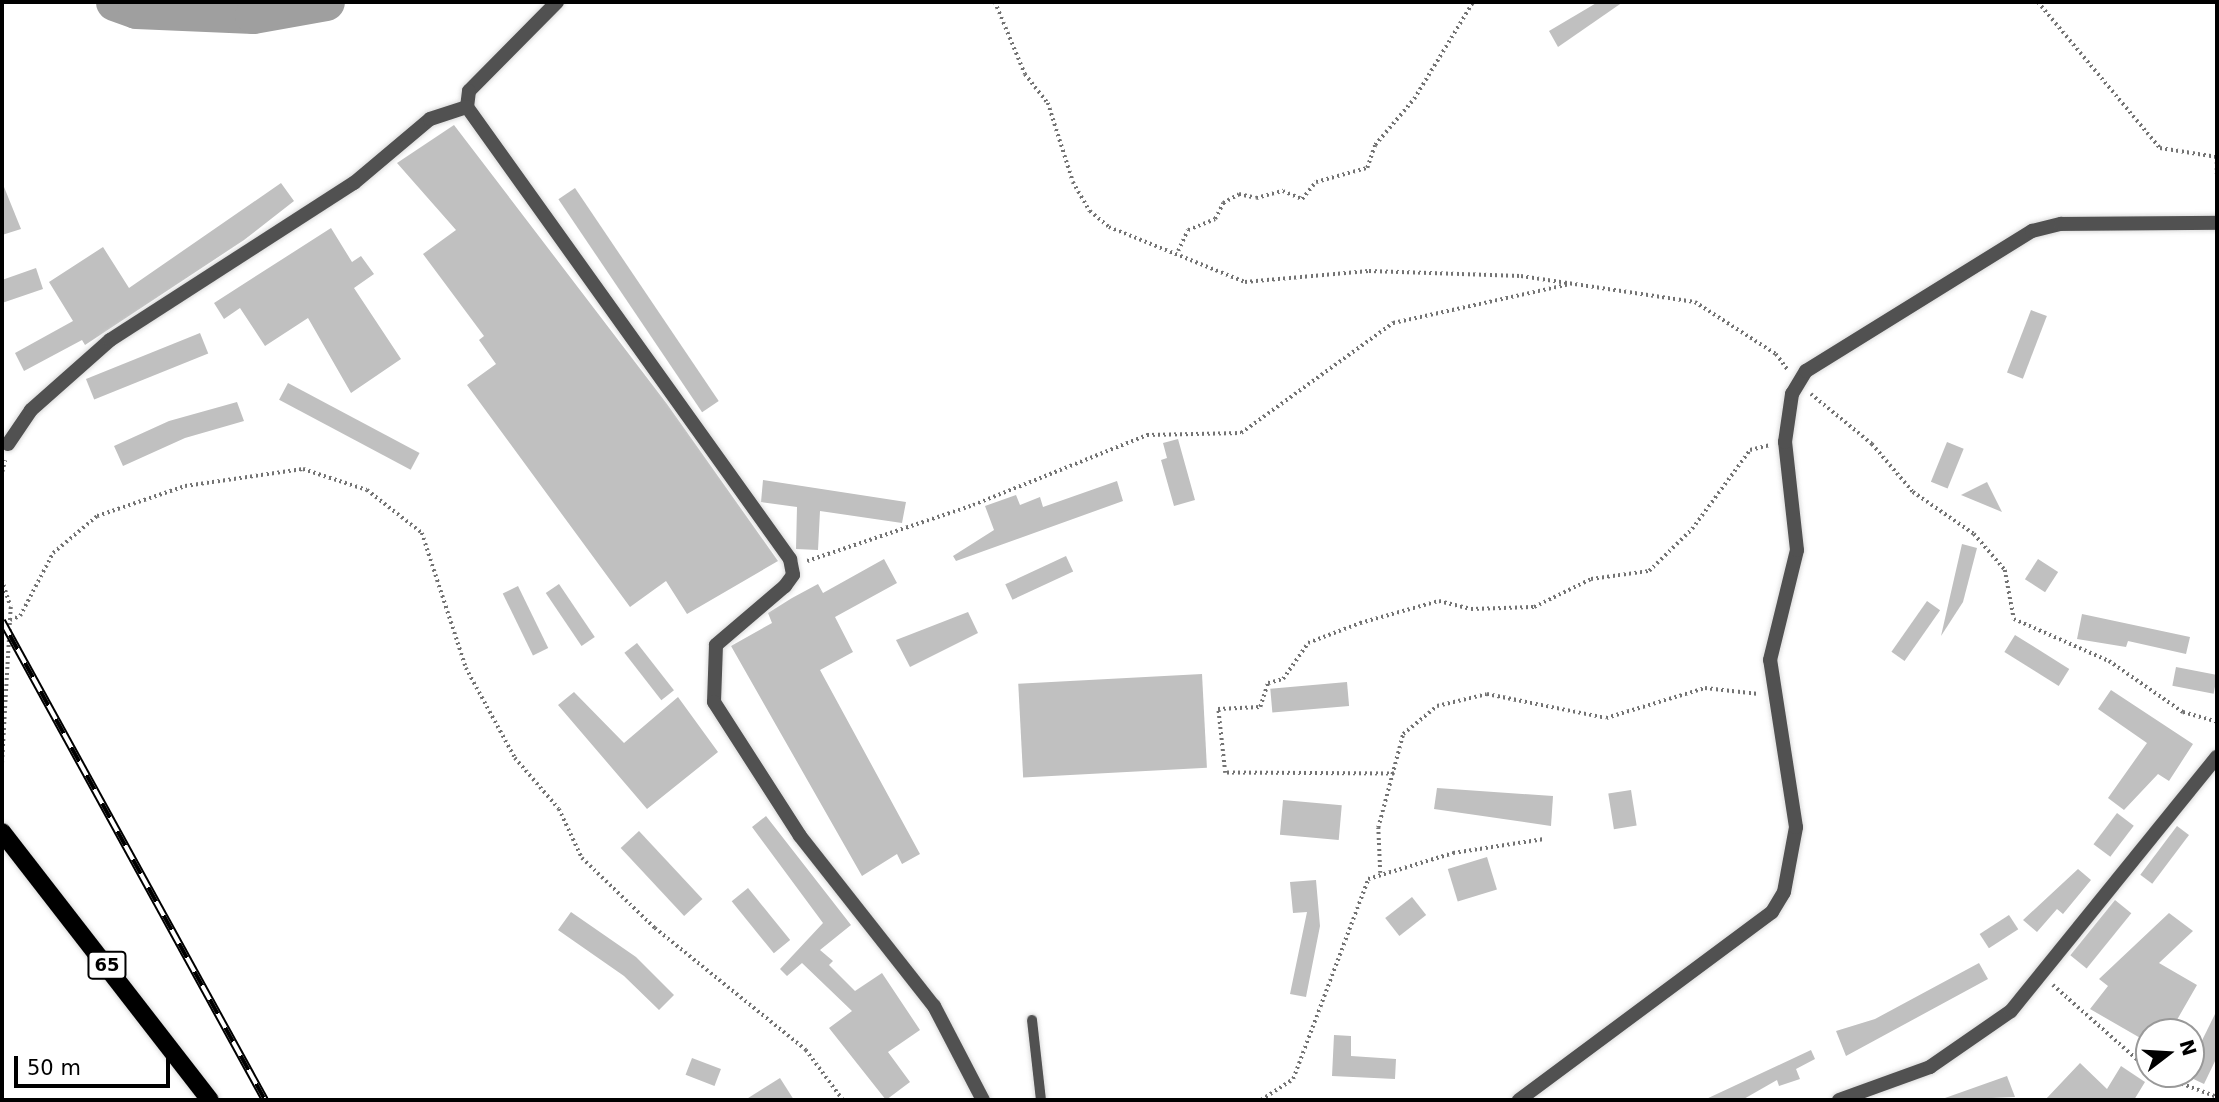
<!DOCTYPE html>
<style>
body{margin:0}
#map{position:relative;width:2219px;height:1102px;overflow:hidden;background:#fff;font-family:"DejaVu Sans",sans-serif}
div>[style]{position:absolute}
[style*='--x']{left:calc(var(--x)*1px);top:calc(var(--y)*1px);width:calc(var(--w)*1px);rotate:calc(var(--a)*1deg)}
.river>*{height:37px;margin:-18.5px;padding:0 18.5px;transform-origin:18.5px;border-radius:18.5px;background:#9f9f9f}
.building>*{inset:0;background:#c0c0c0;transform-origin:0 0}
.path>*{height:3.5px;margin-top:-1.75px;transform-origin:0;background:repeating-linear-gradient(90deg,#737373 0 2px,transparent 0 5.5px)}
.roads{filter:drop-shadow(0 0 2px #dbdbdb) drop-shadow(0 0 2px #dbdbdb)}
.lane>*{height:10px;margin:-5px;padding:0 5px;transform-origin:5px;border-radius:5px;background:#515151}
.street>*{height:14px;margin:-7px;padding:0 7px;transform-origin:7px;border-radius:7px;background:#515151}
.primary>*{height:18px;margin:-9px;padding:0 9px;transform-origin:9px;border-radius:9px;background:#000}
.rail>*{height:8px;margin-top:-4px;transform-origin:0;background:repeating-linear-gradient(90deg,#fff 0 16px,#000 0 32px);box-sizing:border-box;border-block:2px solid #000}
span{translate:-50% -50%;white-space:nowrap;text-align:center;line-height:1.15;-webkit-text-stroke:6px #fff;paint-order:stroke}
.shield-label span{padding:2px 5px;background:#fff;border:2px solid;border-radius:5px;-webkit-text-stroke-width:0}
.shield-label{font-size:18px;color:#000;font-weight:700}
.frame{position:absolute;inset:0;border:4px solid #000;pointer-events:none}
.north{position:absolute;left:2135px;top:1018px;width:70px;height:70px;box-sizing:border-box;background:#fff;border:2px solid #999;border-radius:50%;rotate:73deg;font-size:19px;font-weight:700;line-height:28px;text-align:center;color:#000}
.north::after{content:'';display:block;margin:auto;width:24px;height:32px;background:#000;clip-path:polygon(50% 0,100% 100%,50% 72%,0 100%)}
.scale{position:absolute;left:14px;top:1056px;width:156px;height:32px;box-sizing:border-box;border:4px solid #000;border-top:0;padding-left:9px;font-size:21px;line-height:24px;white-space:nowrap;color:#000;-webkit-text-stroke:5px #fff;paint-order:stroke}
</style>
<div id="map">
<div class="river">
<div style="--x:114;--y:2;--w:23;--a:20"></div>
<div style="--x:136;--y:10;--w:117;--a:2.4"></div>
<div style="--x:253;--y:15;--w:74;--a:-10.1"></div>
</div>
<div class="building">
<div style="clip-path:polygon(1598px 2px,1623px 2px,1558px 47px,1549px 31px)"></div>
<div style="clip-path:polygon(454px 125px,667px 404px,778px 561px,687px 614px,666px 581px,630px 607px,467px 385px,496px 364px,479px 340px,484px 336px,423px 254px,456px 230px,397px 163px)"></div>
<div style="clip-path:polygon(2px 182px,21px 229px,2px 235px)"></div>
<div style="clip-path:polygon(281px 183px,294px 201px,244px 240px,85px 345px,82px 340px,24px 371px,15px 353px,73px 321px,49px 282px,103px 247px,129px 288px)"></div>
<div style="left:575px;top:188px;width:257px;height:20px;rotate:56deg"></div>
<div style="clip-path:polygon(331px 228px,352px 262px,361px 256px,374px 274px,354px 288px,401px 359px,351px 393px,308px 318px,265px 346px,240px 308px,224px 319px,214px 303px)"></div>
<div style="clip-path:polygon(36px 268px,43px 289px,2px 303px,2px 280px)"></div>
<div style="left:2031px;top:310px;width:17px;height:67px;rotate:21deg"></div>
<div style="left:200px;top:333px;width:22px;height:123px;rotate:68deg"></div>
<div style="left:288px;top:383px;width:149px;height:19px;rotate:28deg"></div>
<div style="clip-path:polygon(237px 402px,244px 421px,185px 438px,123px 466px,114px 446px,169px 421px)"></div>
<div style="clip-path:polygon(1178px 439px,1195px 500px,1174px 506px,1161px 460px,1167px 458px,1163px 443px)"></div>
<div style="left:1947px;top:442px;width:18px;height:43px;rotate:22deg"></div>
<div style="clip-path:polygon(763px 480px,906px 502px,902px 523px,820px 511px,818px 550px,796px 549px,797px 507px,761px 502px)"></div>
<div style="clip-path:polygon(1117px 481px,1123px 501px,956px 561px,953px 556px,994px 530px,985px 506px,1016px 495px,1020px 505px,1040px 497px,1043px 507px)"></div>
<div style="clip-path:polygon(1987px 482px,2002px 512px,1961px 495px)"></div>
<div style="clip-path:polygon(1962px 544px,1977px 548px,1963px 602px,1941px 636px)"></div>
<div style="left:1066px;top:556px;width:17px;height:67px;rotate:65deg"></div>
<div style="clip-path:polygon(884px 559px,897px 583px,835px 617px,853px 652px,820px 670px,920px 854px,902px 864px,897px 854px,862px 876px,731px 646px,772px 623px,768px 613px,792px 598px,818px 584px,823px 593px)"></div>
<div style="left:2038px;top:559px;width:24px;height:24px;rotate:33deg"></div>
<div style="left:559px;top:584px;width:64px;height:16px;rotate:56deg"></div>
<div style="left:518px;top:586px;width:69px;height:17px;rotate:64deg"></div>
<div style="left:1927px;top:601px;width:16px;height:62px;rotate:35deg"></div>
<div style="clip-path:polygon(968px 612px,978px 633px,910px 667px,896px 640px)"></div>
<div style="clip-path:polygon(2082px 614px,2190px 637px,2186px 654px,2128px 641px,2126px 647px,2077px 639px)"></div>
<div style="left:2015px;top:635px;width:64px;height:20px;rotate:32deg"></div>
<div style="left:637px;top:643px;width:60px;height:16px;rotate:52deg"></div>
<div style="left:2176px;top:667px;width:42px;height:19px;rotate:11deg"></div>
<div style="left:1202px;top:674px;width:94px;height:184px;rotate:87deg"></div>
<div style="left:1347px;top:682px;width:24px;height:77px;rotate:85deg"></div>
<div style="clip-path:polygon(2111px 690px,2193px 744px,2169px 781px,2158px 774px,2124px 810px,2108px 798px,2147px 743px,2098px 709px)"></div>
<div style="clip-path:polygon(574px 692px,624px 743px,678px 697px,718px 752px,647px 809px,558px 705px)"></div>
<div style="clip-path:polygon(1437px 788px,1553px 796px,1551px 826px,1434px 809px)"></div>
<div style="left:1631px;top:790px;width:36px;height:23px;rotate:81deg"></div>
<div style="left:1283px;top:800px;width:59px;height:35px;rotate:5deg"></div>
<div style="left:2117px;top:813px;width:21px;height:39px;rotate:37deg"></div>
<div style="clip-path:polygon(766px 816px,851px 925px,820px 950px,833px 961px,829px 965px,855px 991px,882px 973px,920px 1030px,888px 1052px,910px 1082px,886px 1100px,829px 1028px,852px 1011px,802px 963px,787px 976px,780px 969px,823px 923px,752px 827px)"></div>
<div style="left:2177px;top:826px;width:15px;height:61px;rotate:37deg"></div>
<div style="left:639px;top:831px;width:93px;height:25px;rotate:47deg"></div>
<div style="left:1487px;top:857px;width:34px;height:41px;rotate:73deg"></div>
<div style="clip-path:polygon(2078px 869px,2091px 880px,2063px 914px,2057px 909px,2037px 932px,2023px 920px)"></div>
<div style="clip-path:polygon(1316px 880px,1320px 926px,1306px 997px,1290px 994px,1307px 912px,1293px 913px,1290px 882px)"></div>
<div style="left:748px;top:888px;width:67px;height:21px;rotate:51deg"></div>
<div style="left:1412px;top:897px;width:23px;height:34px;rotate:52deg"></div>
<div style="left:2115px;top:900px;width:21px;height:71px;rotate:39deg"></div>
<div style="clip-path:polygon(571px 912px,636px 957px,674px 995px,659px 1010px,624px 976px,558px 930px)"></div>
<div style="clip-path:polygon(2169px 913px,2193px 931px,2159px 963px,2197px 985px,2170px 1032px,2149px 1032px,2149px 1043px,2090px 1009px,2108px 986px,2099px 979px)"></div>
<div style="left:2009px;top:915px;width:17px;height:35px;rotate:57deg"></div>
<div style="clip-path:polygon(1979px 963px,1988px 979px,1846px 1056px,1836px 1031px,1875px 1019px)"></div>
<div style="clip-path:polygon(2217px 1010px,2217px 1057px,2204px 1084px,2185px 1075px)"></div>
<div style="clip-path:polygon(1334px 1035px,1351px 1036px,1351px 1056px,1396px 1059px,1395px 1079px,1332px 1076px)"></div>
<div style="clip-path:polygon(1811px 1050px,1815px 1059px,1796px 1069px,1800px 1079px,1779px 1086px,1777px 1080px,1742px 1100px,1704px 1100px)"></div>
<div style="left:692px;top:1058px;width:31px;height:18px;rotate:21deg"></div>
<div style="clip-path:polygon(2080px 1063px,2107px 1089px,2121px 1066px,2145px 1082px,2134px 1100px,2045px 1100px)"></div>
<div style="clip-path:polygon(2007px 1076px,2015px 1097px,1945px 1100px,1945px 1098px)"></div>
<div style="clip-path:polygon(780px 1078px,794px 1100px,745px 1100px)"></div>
</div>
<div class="path">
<div style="--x:995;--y:2;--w:78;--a:67.4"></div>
<div style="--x:1025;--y:74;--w:37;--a:52"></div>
<div style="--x:1048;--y:103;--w:83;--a:72.4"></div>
<div style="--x:1073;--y:182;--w:34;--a:60"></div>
<div style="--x:1090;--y:211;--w:25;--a:40"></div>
<div style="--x:1109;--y:227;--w:147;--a:22"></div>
<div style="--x:1245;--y:282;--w:124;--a:-5.1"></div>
<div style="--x:1369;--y:271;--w:152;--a:1.9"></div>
<div style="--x:1521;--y:276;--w:176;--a:8.5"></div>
<div style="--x:1695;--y:302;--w:96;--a:32.7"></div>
<div style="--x:1776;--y:354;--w:21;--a:53"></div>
<div style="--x:2038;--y:2;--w:190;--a:50.1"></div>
<div style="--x:2160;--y:148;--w:58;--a:9"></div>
<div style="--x:2217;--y:157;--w:17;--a:90"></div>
<div style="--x:1178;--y:251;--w:23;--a:-65"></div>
<div style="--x:1188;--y:230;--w:29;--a:-22"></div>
<div style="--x:1215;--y:219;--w:18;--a:-63"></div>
<div style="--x:1223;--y:203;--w:18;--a:-29"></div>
<div style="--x:1239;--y:194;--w:17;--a:13"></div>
<div style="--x:1256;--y:198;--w:28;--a:-15"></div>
<div style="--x:1283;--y:191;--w:21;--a:23"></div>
<div style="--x:1302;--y:199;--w:22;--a:-51"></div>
<div style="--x:1316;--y:182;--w:53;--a:-15.4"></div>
<div style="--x:1367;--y:168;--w:24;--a:-71"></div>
<div style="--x:1375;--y:145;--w:60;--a:-49.7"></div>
<div style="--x:1414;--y:99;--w:114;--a:-58.7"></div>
<div style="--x:1811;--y:394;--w:79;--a:39.3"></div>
<div style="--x:1872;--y:444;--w:63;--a:49.5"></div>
<div style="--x:1913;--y:492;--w:74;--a:34.5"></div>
<div style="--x:1974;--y:534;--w:48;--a:49.3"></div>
<div style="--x:2005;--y:570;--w:50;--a:79.6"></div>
<div style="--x:2014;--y:619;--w:104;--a:23.9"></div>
<div style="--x:2109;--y:661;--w:90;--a:34.6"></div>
<div style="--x:2183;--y:712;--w:35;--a:16"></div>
<div style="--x:2;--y:472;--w:12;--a:-76"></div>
<div style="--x:807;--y:561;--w:175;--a:-18.6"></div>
<div style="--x:973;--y:505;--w:188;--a:-21.9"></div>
<div style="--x:1147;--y:435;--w:94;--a:-1.2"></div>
<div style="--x:1241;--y:433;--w:188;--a:-35.9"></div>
<div style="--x:1393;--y:323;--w:182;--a:-12.4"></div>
<div style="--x:2;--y:580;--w:28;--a:72"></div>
<div style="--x:11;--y:607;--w:161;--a:93.2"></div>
<div style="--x:10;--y:620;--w:11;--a:-22"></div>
<div style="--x:20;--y:616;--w:71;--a:-62.4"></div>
<div style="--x:53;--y:553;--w:57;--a:-40.1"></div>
<div style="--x:97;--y:516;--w:93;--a:-18.8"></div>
<div style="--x:185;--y:486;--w:119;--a:-8.2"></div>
<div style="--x:303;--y:469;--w:67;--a:18.2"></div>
<div style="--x:367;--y:490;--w:70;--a:38"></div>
<div style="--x:422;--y:533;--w:142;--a:71.9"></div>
<div style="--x:466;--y:668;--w:102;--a:61.4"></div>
<div style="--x:515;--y:758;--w:67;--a:49.2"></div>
<div style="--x:559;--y:809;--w:54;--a:64.9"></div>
<div style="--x:582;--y:858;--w:101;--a:43.8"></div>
<div style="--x:655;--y:928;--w:194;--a:38.9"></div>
<div style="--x:806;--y:1050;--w:62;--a:53.5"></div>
<div style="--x:1394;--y:774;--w:169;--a:-179.7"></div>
<div style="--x:1225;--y:773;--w:64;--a:-96.2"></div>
<div style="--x:1218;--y:709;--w:42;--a:-2.7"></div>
<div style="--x:1260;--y:707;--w:25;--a:-72"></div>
<div style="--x:1268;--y:683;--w:16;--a:-15"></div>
<div style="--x:1283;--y:679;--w:44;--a:-55.2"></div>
<div style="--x:1308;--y:643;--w:56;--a:-21"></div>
<div style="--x:1360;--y:623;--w:82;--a:-15.6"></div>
<div style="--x:1439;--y:601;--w:33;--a:14"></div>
<div style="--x:1471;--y:609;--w:63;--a:-1.8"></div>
<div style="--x:1534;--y:607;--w:64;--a:-26.2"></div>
<div style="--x:1591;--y:579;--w:59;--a:-7.9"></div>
<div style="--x:1649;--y:571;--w:60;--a:-44.3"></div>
<div style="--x:1692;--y:529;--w:98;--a:-53.7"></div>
<div style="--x:1750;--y:450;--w:21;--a:-14"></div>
<div style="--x:1380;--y:873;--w:45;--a:-92.5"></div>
<div style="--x:1378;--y:828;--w:97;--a:-75.1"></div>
<div style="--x:1403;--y:734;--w:44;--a:-39.5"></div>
<div style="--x:1437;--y:706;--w:51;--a:-13.5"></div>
<div style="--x:1487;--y:694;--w:121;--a:11.4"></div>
<div style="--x:1606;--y:718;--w:103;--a:-16.9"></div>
<div style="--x:1705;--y:688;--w:54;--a:6.3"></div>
<div style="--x:2053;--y:985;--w:128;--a:41.5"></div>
<div style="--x:2156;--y:1074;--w:65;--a:20.7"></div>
<div style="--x:1261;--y:1100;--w:38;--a:-33"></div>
<div style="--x:1293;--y:1079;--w:214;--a:-69.4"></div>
<div style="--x:1368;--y:879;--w:89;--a:-17"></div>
<div style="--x:1453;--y:853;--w:92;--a:-8.7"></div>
</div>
<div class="roads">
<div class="lane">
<div style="--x:1032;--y:1020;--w:81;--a:83.6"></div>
</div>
<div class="street">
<div style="--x:557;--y:2;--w:125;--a:134.7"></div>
<div style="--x:469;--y:91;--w:16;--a:97"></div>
<div style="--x:467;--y:107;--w:556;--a:54.45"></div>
<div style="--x:790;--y:559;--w:16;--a:79"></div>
<div style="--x:793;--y:575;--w:14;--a:126"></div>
<div style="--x:785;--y:586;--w:91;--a:139.5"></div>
<div style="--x:716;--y:645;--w:57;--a:92"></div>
<div style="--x:714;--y:702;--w:159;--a:57.3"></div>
<div style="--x:800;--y:836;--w:216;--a:51.8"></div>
<div style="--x:934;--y:1006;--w:106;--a:62.5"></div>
<div style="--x:8;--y:444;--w:41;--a:-55.9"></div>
<div style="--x:31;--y:410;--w:106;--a:-41.5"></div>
<div style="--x:110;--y:340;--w:290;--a:-32.8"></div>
<div style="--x:354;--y:183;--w:99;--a:-40.1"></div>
<div style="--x:430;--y:119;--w:39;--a:-18"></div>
<div style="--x:1519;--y:1100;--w:315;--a:-36.6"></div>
<div style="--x:1772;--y:912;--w:23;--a:-59"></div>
<div style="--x:1784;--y:892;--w:66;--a:-79.5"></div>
<div style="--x:1796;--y:827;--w:169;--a:-98.8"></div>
<div style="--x:1770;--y:660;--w:113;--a:-76.2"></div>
<div style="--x:1797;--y:550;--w:109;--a:-96.3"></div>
<div style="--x:1785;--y:442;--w:49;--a:-81.7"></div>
<div style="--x:1792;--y:394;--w:27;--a:-59"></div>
<div style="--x:1806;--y:371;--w:266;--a:-31.8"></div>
<div style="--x:2032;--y:231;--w:30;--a:-14"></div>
<div style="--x:2061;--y:224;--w:156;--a:-0.4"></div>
<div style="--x:1839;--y:1100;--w:97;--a:-19.9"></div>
<div style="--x:1930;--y:1067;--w:98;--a:-34.7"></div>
<div style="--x:2011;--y:1011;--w:327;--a:-51"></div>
</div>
<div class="primary">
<div style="--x:2;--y:832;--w:339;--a:52.2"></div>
</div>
</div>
<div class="rail">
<div style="--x:2;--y:621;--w:546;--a:61.23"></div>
</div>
<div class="shield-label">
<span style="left:107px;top:965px">65</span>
</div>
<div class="frame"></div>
<div class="north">N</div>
<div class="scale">50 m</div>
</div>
